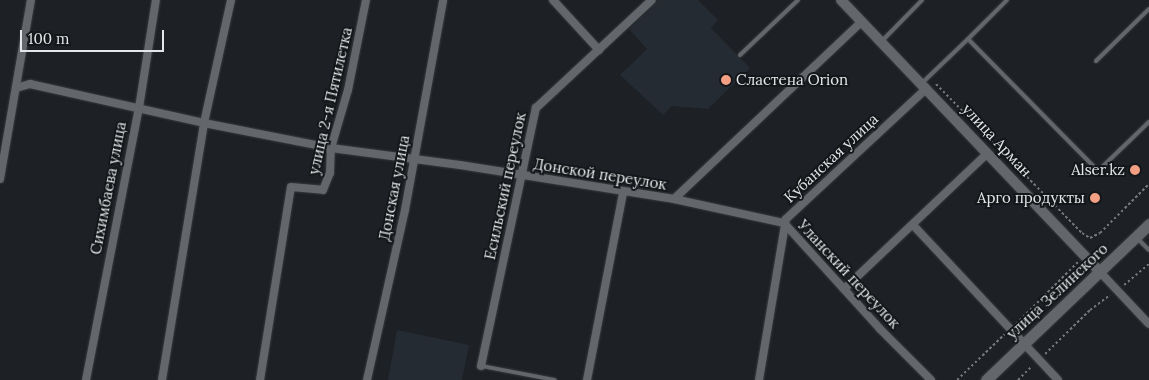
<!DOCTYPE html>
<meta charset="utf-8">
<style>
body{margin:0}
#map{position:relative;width:1149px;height:380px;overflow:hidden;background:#1d2024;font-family:Lora,serif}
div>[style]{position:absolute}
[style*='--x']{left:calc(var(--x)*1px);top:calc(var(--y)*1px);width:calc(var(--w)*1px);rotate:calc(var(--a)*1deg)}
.built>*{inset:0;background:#242b33}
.path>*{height:2px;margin-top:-1px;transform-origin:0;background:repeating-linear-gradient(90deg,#75787b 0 2.5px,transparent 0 5px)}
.roads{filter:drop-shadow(0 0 1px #383a3d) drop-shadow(0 0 1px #383a3d)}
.service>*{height:4px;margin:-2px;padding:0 2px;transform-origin:2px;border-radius:2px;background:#63666a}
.minor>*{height:8px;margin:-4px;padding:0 4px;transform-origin:4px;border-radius:4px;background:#63666a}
.tertiary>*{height:10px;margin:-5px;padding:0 5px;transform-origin:5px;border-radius:5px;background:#63666a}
.secondary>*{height:11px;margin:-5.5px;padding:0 5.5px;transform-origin:5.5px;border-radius:5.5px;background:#63666a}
.dots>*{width:14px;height:14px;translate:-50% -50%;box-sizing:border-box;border:2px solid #14171a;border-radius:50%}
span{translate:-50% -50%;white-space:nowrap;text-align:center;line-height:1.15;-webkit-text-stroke:4px #14171a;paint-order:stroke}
.poi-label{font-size:15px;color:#e4e6e8}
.left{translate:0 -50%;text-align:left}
.right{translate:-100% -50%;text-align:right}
.street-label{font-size:15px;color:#e4e6e8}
.scale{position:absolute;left:20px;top:30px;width:144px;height:22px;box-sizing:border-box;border:2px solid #e4e6e8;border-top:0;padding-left:6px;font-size:15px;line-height:18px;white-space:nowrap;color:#e4e6e8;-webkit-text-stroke:4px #14171a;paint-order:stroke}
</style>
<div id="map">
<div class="built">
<div style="clip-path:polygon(659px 0,698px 0,718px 20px,711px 28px,750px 68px,708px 109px,672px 106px,663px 115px,620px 75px,647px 49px,629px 29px)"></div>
<div style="clip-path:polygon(397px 330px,469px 345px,462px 380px,388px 380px)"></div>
</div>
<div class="path">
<div style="--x:936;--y:84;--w:209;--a:45.6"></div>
<div style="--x:1082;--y:233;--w:9;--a:32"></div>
<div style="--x:1090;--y:238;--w:11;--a:-27"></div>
<div style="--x:1100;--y:233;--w:69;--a:-45"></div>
<div style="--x:1124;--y:285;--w:33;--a:-40"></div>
<div style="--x:1016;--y:324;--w:88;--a:-45"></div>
<div style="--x:1045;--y:354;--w:63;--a:-44.4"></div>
<div style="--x:1090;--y:310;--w:25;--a:-37"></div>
<div style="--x:957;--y:380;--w:66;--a:-43.8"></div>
<div style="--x:1018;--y:380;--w:20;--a:-45"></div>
</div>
<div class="roads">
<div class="service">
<div style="--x:968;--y:39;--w:55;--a:-45"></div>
<div style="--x:881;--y:42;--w:59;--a:-45.7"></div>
<div style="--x:740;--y:55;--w:80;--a:-43.5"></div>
<div style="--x:1096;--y:61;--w:74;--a:-44.5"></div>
<div style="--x:922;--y:83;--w:64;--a:-43.7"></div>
<div style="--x:968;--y:39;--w:185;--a:45.4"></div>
<div style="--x:1098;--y:171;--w:71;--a:-43.9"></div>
<div style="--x:1136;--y:237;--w:18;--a:45"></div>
<div style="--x:482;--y:366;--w:74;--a:10.9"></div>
</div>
<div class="minor">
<div style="--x:553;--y:0;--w:68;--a:47.4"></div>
<div style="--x:16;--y:88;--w:15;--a:-16"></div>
<div style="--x:30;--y:84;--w:178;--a:12.6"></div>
<div style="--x:204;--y:123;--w:129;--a:11.1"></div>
<div style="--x:331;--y:148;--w:130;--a:7.5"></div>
<div style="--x:460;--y:165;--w:217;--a:9"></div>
<div style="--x:674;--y:199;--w:259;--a:-43.4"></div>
<div style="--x:0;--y:179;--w:182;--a:-80.2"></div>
<div style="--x:674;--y:199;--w:113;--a:12.3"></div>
<div style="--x:784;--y:223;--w:143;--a:47.8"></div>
<div style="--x:880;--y:329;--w:72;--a:45"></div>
<div style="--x:913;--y:225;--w:212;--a:46.9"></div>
<div style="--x:1100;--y:272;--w:71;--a:46.7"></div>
<div style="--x:844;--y:289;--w:198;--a:-43.4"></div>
<div style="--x:481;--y:366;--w:264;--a:-78"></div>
<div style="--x:536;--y:108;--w:158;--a:-43"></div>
<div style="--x:86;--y:380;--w:277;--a:-79"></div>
<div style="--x:139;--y:108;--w:109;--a:-81.1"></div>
<div style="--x:162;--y:380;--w:260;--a:-80.7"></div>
<div style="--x:204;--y:123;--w:126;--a:-77.6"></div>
<div style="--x:260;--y:380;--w:195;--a:-80.9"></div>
<div style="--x:291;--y:187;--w:32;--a:5"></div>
<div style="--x:323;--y:190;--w:18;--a:-68"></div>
<div style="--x:330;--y:173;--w:25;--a:-88"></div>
<div style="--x:331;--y:148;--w:60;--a:-73.7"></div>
<div style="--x:348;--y:90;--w:92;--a:-78.7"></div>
<div style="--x:367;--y:380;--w:174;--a:-77.4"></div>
<div style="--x:405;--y:210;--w:213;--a:-79.7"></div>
<div style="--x:587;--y:380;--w:190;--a:-79.1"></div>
<div style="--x:759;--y:380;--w:163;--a:-80.5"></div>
<div style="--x:786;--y:219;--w:192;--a:-42.9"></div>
</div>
<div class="tertiary">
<div style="--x:841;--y:0;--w:376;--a:46.4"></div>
</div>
<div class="secondary">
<div style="--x:986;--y:380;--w:226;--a:-43.7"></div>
</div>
</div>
<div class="dots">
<div style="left:726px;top:80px;background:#f39f84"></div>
<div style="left:1135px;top:170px;background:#f39f84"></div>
<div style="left:1095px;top:198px;background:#f39f84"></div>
</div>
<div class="poi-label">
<span class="left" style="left:736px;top:80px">Сластена Orion</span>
<span class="right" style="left:1125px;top:170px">Alser.kz</span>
<span class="right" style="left:1085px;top:198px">Арго продукты</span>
</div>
<div class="street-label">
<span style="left:330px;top:101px;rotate:-77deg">улица 2-я Пятилетка</span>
<span style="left:997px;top:140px;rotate:47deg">улица Арман</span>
<span style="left:831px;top:158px;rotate:-43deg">Кубанская улица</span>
<span style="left:600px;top:174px;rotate:9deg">Донской переулок</span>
<span style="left:505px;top:186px;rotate:-78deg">Есильский переулок</span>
<span style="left:108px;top:188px;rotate:-79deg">Сихимбаева улица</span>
<span style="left:394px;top:188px;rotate:-79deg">Донская улица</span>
<span style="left:849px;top:274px;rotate:47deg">Уланский переулок</span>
<span style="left:1057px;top:291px;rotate:-43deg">улица Зелинского</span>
</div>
<div class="scale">100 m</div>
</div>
